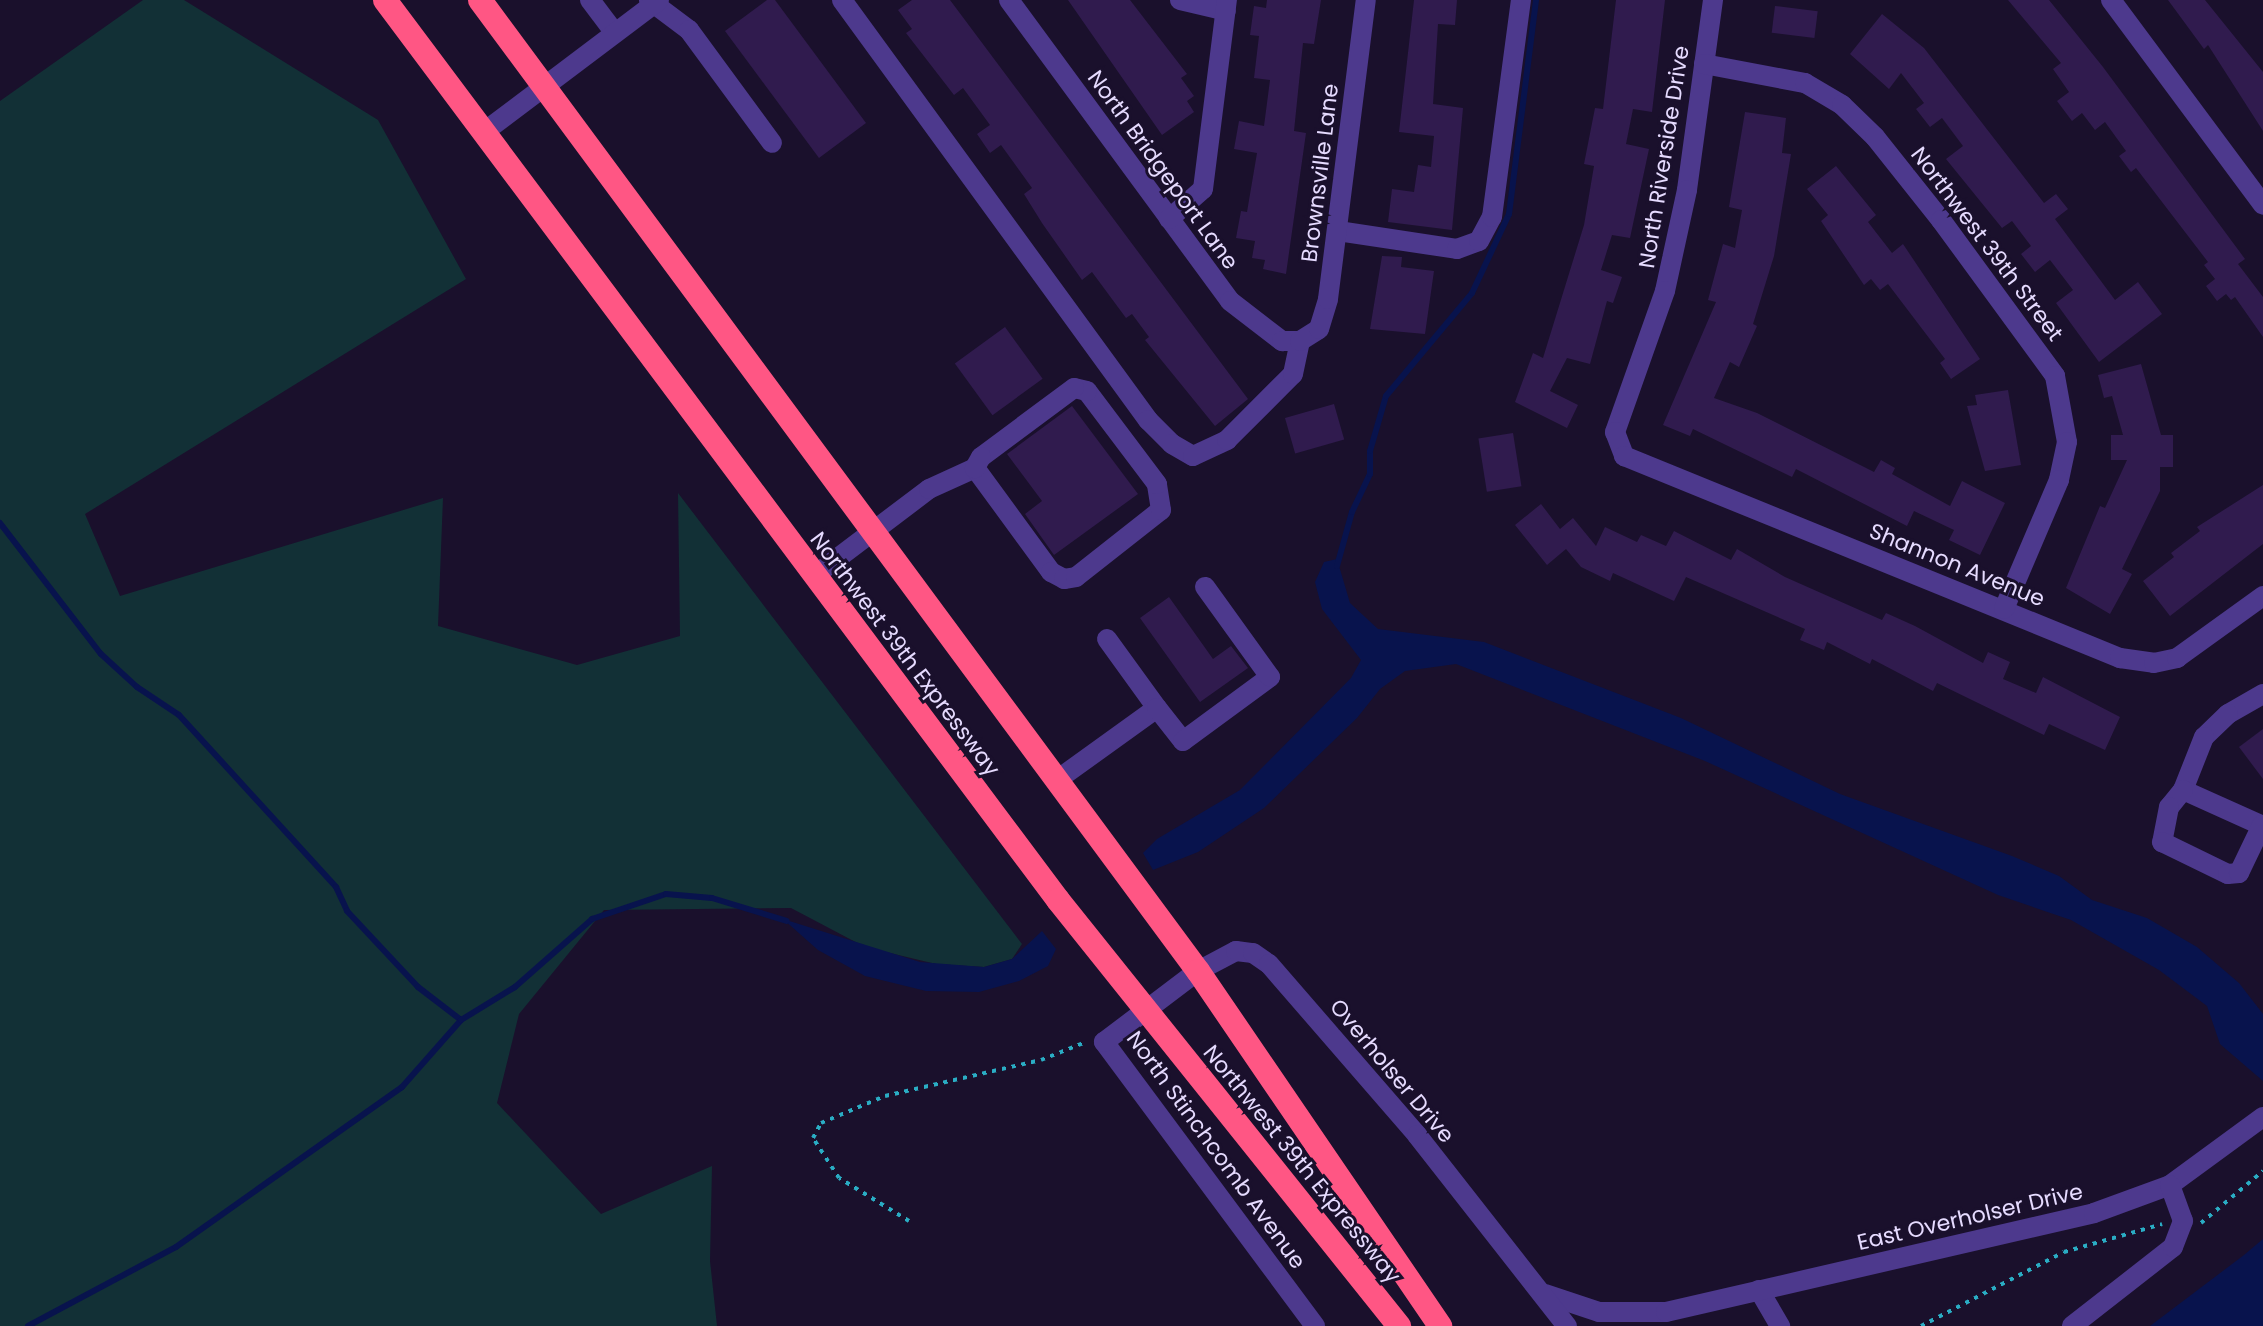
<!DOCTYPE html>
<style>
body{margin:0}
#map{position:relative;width:2263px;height:1326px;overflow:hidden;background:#1a102c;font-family:Poppins,sans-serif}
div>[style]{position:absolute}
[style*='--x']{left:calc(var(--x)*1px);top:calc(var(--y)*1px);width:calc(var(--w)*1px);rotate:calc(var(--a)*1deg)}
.green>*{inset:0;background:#123036}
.water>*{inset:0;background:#08134d}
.stream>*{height:6px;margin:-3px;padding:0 3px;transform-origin:3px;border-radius:3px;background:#08134d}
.building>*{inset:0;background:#301b4e;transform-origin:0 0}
.path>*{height:4px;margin-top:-2px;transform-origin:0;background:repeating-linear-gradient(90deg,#2aadc4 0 4px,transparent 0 10px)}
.minor>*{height:20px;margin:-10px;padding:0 10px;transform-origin:10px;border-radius:10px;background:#4d398d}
.highway>*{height:24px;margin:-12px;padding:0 12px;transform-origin:12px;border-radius:12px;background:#ff5684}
span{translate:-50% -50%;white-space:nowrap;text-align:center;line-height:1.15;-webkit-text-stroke:6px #1a102c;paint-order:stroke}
.street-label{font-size:22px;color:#e6dbff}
</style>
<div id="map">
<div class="green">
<div style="clip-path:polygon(143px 0,184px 0,378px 120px,466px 279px,85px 514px,120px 596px,443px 498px,438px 626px,577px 665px,680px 636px,678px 493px,1022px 944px,1012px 959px,984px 967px,936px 964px,865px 947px,791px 908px,604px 910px,519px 1014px,497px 1103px,601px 1214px,712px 1166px,710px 1261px,717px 1326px,0 1326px,0 101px)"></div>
</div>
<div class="water">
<div style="clip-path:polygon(1337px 559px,1350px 603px,1378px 629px,1484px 642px,1681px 718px,1840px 794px,2012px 856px,2059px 876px,2092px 900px,2147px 918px,2197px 947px,2239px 983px,2263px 1014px,2263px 1081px,2220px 1044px,2207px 1006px,2159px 970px,2071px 920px,1998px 895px,1705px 761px,1456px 664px,1405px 671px,1380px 689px,1357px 718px,1264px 808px,1198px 852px,1153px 870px,1143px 853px,1157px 839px,1240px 790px,1351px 678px,1361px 660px,1322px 609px,1315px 582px,1324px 562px)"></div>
<div style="clip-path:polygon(783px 919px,920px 962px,984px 967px,1012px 959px,1042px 931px,1056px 949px,1048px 966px,1019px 981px,979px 992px,926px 991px,865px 976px,818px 950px)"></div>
<div style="clip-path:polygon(2263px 1239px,2263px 1326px,2150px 1326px,2244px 1255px)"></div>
</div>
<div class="stream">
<div style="--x:0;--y:523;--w:165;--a:52.4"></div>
<div style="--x:101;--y:654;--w:49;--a:42.5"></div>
<div style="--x:137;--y:687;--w:50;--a:33.7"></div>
<div style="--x:179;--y:715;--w:233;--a:47.6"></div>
<div style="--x:336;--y:887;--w:26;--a:65"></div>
<div style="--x:347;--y:911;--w:104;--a:46.9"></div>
<div style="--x:418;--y:987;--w:54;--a:37.5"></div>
<div style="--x:1337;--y:566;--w:56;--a:-74.5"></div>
<div style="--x:1352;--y:512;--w:42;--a:-64.7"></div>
<div style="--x:1370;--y:474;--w:23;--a:-90"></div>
<div style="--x:1370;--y:451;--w:57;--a:-73.8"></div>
<div style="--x:1386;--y:396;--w:134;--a:-50.1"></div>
<div style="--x:1472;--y:293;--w:87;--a:-64.9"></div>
<div style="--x:1509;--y:214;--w:216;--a:-82.8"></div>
<div style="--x:28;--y:1326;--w:168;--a:-28.1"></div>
<div style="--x:176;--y:1247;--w:277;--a:-35.3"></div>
<div style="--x:402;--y:1087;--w:89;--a:-48.6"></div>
<div style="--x:461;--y:1020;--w:63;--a:-31.4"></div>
<div style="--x:515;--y:987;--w:103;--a:-41.4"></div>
<div style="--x:592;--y:919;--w:78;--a:-18.7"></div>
<div style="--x:666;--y:894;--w:46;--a:5"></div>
<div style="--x:712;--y:898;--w:78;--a:17"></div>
</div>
<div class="building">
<div style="clip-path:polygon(767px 0,775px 0,866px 123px,819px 158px,725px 31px)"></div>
<div style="clip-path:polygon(912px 0,950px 0,1248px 399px,1215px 426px,1145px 340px,1149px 337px,1132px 314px,1126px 318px,1092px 272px,1082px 280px,1042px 223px,1024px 194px,1032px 188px,1001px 145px,990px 153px,977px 134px,990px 125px,963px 88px,954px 95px,906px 33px,912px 29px,898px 10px)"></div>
<div style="clip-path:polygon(1068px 0,1130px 0,1187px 74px,1181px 78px,1194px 96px,1187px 101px,1194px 112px,1162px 135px)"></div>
<div style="clip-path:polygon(1267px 0,1321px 0,1314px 44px,1303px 43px,1294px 131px,1306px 133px,1286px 274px,1263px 269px,1265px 260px,1252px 258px,1255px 241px,1236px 238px,1241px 211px,1247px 212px,1257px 153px,1234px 149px,1239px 121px,1264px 126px,1270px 80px,1254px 78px,1259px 36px,1250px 35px,1254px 6px,1266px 8px)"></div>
<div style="clip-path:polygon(1414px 0,1457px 0,1455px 25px,1438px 24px,1433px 104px,1463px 108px,1452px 230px,1388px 222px,1392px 189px,1414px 192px,1418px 165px,1431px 167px,1434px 136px,1399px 132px)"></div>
<div style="clip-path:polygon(1616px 0,1665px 0,1652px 112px,1633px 109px,1626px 144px,1649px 149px,1630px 238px,1612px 235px,1601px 270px,1622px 277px,1613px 303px,1607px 301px,1590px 364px,1567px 358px,1550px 391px,1578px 405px,1567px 428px,1515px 402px,1533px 353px,1543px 358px,1584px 225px,1594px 166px,1584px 164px,1595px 108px,1603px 109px)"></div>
<div style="clip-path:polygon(2008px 0,2049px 0,2103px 67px,2245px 259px,2238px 264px,2263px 297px,2263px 337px,2235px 297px,2231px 300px,2226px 294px,2217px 301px,2206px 286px,2215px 279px,2204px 265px,2208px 262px,2136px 168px,2131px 172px,2119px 156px,2126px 151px,2105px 122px,2095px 130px,2082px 113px,2072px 121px,2057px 101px,2069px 92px,2053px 69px,2061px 63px)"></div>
<div style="clip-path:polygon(2168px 0,2205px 0,2263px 72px,2263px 131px,2208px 45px,2204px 49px)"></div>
<div style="left:1775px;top:6px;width:43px;height:27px;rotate:7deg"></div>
<div style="clip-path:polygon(1882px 14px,1924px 48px,2044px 203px,2056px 194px,2068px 209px,2055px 219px,2115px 300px,2138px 282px,2162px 314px,2099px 362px,2056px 303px,2073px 290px,2050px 260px,2035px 272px,2021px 254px,2031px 246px,2012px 221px,2002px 228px,1946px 159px,1963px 146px,1942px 118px,1930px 127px,1916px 109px,1924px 103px,1901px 73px,1889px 89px,1850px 54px)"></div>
<div style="clip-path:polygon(1745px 112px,1786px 118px,1782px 153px,1791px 154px,1774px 256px,1753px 324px,1757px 326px,1739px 367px,1730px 362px,1714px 398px,1757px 413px,1874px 472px,1881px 460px,1895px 468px,1892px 474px,1950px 506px,1962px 481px,2005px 503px,1980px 555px,1949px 540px,1954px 530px,1914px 511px,1907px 526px,1796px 469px,1792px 477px,1693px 429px,1690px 436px,1663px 425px,1716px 302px,1708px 300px,1723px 244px,1735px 248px,1742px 210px,1729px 207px)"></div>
<div style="clip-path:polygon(1836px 166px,1876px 215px,1868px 222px,1892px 253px,1903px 244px,1980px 359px,1951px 379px,1940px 363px,1945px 359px,1888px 284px,1880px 290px,1871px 279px,1864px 285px,1821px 221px,1828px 215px,1807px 189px)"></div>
<div style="clip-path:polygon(1382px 256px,1402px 257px,1401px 267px,1434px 271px,1425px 334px,1370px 329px)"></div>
<div style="left:1005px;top:327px;width:64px;height:62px;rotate:54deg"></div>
<div style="clip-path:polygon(2141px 364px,2161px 435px,2173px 435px,2173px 467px,2160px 467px,2160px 491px,2122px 569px,2132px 574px,2110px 614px,2066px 588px,2100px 506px,2105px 508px,2127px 460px,2111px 460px,2111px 435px,2123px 435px,2112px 396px,2104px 398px,2098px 375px)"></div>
<div style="clip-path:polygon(2008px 390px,2021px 465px,1985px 471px,1967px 406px,1977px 405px,1975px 395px)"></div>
<div style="left:1334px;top:404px;width:37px;height:51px;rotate:74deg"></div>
<div style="clip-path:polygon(1072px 406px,1138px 494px,1054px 555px,1025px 514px,1042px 501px,1007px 454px)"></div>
<div style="left:1513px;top:433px;width:54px;height:35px;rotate:81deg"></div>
<div style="clip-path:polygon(2263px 485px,2263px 544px,2170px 616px,2143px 581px,2174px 557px,2171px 553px,2200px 531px,2197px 527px)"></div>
<div style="clip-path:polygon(1541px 504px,1560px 529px,1573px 518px,1596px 546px,1605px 527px,1637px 542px,1641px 535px,1666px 546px,1674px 531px,1731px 560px,1737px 549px,1785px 577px,1882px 620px,1886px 613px,1915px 626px,1983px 663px,1988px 652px,2010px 662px,2003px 679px,2036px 693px,2043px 677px,2120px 717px,2105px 750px,2049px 724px,2044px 735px,1937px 683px,1933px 691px,1872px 659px,1870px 664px,1827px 642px,1824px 650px,1800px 640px,1805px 629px,1686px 577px,1674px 601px,1613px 573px,1610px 581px,1581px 567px,1566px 549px,1547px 565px,1515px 525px)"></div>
<div style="clip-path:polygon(1169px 597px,1213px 659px,1231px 646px,1248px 668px,1200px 702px,1140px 618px)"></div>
<div style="clip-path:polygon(2263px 729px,2263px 779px,2239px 747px)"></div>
</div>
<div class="path">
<div style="--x:909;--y:1221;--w:82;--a:-148.4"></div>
<div style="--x:839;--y:1178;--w:48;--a:-123"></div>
<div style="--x:813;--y:1138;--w:17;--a:-62"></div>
<div style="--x:821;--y:1123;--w:69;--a:-22.9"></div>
<div style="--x:885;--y:1096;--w:160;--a:-13"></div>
<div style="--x:1041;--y:1060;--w:48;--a:-21.8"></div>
<div style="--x:2201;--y:1223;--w:81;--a:-40"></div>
<div style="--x:1921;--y:1326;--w:161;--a:-27.4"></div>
<div style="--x:2064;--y:1252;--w:102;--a:-15.9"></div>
</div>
<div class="minor">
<div style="--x:590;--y:0;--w:41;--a:52.9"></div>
<div style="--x:649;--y:0;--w:50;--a:36.9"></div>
<div style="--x:689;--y:30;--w:140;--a:53.7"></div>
<div style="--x:842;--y:0;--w:520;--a:53.92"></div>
<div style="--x:1148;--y:420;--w:34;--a:45"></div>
<div style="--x:1172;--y:444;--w:24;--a:30"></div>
<div style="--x:1193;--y:456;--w:38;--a:-25"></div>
<div style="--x:1227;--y:440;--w:93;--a:-45"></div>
<div style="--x:1293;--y:374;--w:34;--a:-78"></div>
<div style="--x:1009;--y:0;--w:373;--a:53.7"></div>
<div style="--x:1230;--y:301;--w:66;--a:37.6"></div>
<div style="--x:1282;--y:341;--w:18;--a:0"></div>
<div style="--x:1180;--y:0;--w:47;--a:13.4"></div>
<div style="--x:1713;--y:0;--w:192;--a:97.8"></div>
<div style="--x:1687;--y:190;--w:103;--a:102.3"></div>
<div style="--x:1665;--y:291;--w:150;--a:109.5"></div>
<div style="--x:1615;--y:432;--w:26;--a:69"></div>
<div style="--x:1624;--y:456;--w:536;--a:22.16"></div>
<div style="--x:2120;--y:658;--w:34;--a:8"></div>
<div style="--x:2154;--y:663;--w:24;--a:-12"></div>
<div style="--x:2177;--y:658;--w:106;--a:-35.8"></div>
<div style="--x:2111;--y:0;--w:255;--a:53.4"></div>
<div style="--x:1704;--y:64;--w:103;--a:10.7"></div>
<div style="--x:1805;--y:83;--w:43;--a:30.7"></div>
<div style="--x:1842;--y:105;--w:46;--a:44.1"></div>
<div style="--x:1875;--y:137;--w:106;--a:51.5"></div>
<div style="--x:1941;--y:220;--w:193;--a:53.8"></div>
<div style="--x:2055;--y:376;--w:67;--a:79.7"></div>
<div style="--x:2067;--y:442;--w:39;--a:102"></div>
<div style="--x:2059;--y:480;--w:140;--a:113.1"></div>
<div style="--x:484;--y:132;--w:219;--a:-37"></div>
<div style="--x:1169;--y:219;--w:45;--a:-41.4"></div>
<div style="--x:1203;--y:189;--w:191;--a:-82.8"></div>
<div style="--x:1338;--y:231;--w:120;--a:8.6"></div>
<div style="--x:1457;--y:249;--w:23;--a:-20"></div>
<div style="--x:1479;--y:241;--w:27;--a:-62"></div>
<div style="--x:1492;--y:217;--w:219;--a:-82.4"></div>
<div style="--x:1300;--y:341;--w:22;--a:-32"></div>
<div style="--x:1319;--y:329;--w:31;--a:-73"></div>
<div style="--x:1328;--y:299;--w:301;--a:-82.8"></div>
<div style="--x:814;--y:576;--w:144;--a:-37.1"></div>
<div style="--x:929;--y:489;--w:51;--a:-24.5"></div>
<div style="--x:975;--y:468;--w:129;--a:53.8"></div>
<div style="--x:1051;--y:572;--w:15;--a:28"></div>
<div style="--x:1064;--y:579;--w:12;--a:-9"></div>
<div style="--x:1076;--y:577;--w:108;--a:-38.2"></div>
<div style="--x:1161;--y:510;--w:26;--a:-99"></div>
<div style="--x:1157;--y:484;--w:116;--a:-127"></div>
<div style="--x:1087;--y:391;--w:13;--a:-167"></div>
<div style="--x:1074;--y:388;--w:116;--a:143.4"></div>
<div style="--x:981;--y:457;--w:13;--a:119"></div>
<div style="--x:1107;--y:639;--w:85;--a:54.1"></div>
<div style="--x:2263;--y:694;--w:40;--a:150.3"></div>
<div style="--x:2228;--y:714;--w:33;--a:136"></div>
<div style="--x:2204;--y:737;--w:57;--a:111.6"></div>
<div style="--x:2183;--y:790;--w:88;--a:24.2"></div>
<div style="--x:1057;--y:780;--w:123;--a:-35.8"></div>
<div style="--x:1157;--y:708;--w:42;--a:51.8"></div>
<div style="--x:1183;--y:741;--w:108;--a:-36.3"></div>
<div style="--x:1270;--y:677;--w:111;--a:-125.8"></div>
<div style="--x:2183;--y:790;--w:22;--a:129"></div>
<div style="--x:2169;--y:807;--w:36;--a:101"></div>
<div style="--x:2162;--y:842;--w:73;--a:25.9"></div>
<div style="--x:2228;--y:874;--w:11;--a:-5"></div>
<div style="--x:2239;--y:873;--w:53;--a:-64.4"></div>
<div style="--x:1759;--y:1290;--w:42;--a:59.7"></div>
<div style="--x:1545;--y:1294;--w:57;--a:18.4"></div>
<div style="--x:1599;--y:1312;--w:67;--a:0"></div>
<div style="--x:1666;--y:1312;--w:439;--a:-13"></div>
<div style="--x:2094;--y:1213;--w:81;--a:-20.2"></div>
<div style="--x:2170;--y:1185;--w:115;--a:-36.2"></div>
<div style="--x:1315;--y:1326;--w:354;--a:-126.6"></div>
<div style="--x:1104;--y:1042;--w:118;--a:-37.1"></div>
<div style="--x:1198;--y:971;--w:43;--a:-27.8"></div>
<div style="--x:1236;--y:951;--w:17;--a:7"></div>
<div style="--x:1253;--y:953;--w:19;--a:35"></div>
<div style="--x:1269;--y:964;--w:226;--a:49.1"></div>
<div style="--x:1417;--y:1135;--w:243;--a:51.9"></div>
<div style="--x:2072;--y:1326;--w:128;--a:-38"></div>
<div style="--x:2173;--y:1247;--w:28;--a:-69"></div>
<div style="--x:2183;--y:1221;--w:38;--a:-110"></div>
</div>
<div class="highway">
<div style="--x:385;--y:0;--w:1124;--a:53.21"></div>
<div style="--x:1058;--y:900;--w:546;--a:51.32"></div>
<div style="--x:480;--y:0;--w:1208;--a:53.52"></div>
<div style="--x:1198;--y:971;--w:430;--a:55.7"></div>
</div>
<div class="street-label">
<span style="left:1664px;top:157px;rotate:-81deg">North Riverside Drive</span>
<span style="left:1163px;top:170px;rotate:54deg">North Bridgeport Lane</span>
<span style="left:1320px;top:173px;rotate:-83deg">Brownsville Lane</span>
<span style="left:1987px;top:244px;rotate:53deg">Northwest 39th Street</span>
<span style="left:1957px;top:565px;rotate:22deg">Shannon Avenue</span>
<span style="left:905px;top:654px;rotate:53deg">Northwest 39th Expressway</span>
<span style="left:1392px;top:1071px;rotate:50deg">Overholser Drive</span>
<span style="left:1216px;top:1150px;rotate:54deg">North Stinchcomb Avenue</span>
<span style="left:1302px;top:1164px;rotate:51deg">Northwest 39th Expressway</span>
<span style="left:1970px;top:1217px;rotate:-13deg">East Overholser Drive</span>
</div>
</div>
